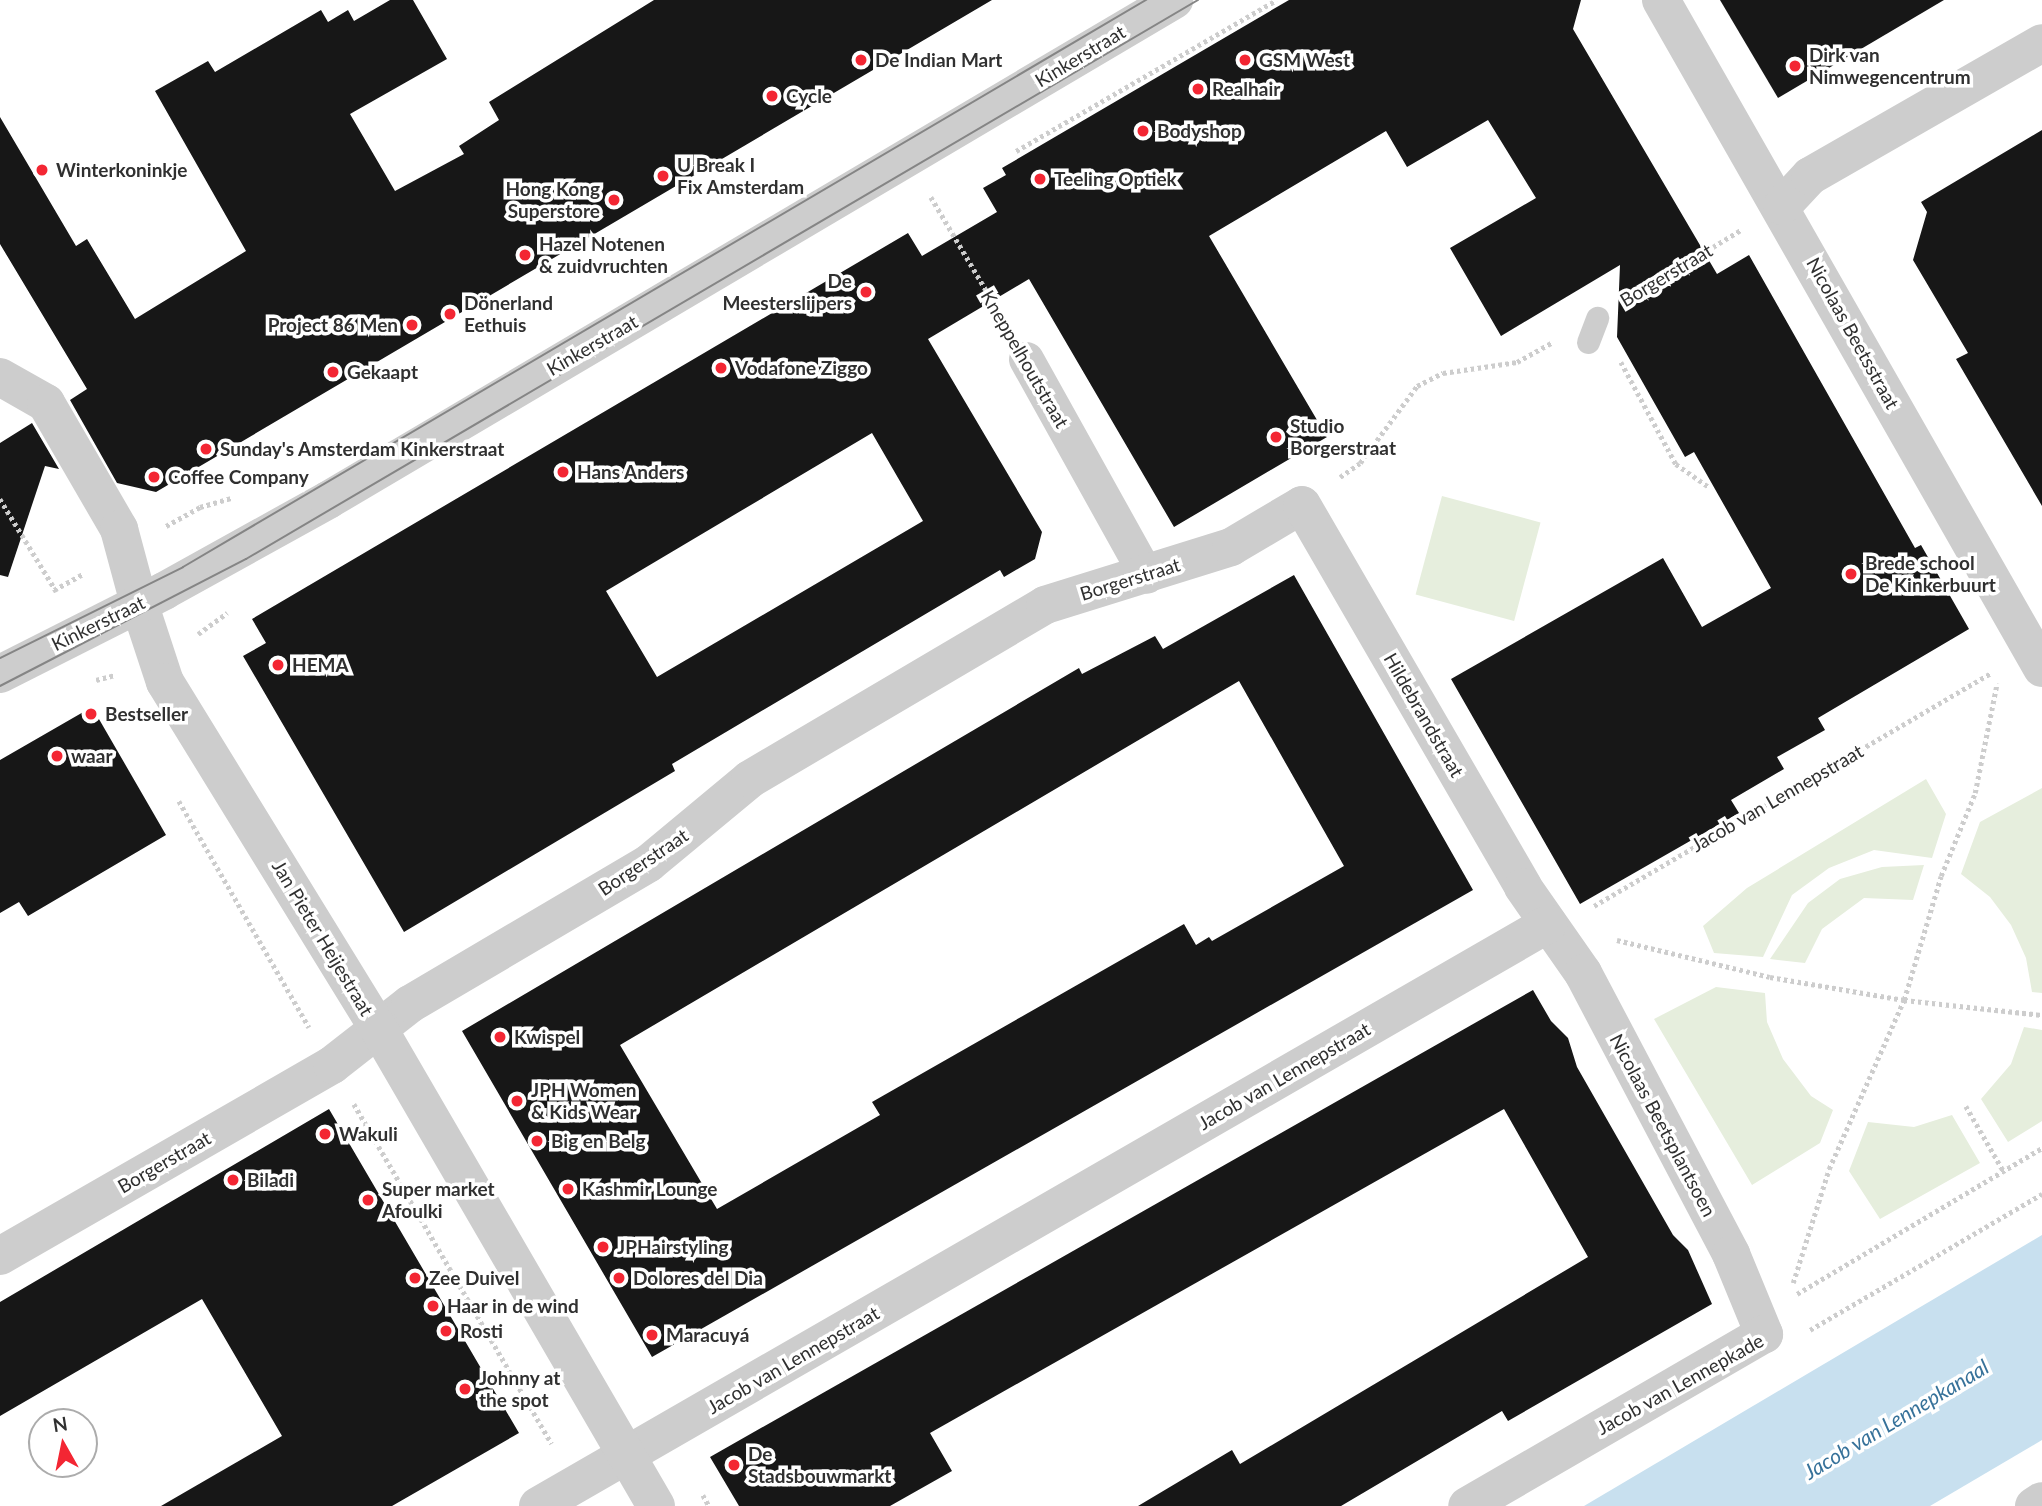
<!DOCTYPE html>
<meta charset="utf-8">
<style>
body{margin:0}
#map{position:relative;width:2042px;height:1506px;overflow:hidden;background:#fff;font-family:Lato,sans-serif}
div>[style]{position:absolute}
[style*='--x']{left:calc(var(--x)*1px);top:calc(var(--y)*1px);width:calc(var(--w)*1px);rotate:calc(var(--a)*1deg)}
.green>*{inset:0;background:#e6eedd;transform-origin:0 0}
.water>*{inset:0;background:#c8e0ef}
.building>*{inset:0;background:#171717}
.path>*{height:4.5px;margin-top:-2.25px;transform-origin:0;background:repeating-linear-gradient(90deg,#cdcdcd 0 3.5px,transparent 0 7px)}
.service>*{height:23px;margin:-11.5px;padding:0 11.5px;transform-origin:11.5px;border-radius:11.5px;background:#cdcdcd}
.pedestrian>*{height:35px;margin:-17.5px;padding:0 17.5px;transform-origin:17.5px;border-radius:17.5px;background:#cdcdcd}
.minor>*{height:38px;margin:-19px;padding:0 19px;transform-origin:19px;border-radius:19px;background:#cdcdcd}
.tertiary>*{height:38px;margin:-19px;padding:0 19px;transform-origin:19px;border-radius:19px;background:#cdcdcd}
.tram>*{height:2px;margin:-1px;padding:0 1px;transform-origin:1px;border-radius:1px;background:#858585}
.dots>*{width:19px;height:19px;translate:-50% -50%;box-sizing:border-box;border:4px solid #fff;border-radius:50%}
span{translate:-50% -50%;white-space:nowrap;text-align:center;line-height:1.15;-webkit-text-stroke:7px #fff;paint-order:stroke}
.poi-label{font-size:19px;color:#303030;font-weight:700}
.left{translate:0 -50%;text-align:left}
.right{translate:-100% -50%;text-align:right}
.street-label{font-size:19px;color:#303030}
.water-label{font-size:21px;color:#37729a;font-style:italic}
.north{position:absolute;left:28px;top:1408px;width:70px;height:70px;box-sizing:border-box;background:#fff;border:2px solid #acacac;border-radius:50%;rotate:351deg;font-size:19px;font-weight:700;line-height:28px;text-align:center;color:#303030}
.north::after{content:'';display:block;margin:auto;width:24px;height:32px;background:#f32633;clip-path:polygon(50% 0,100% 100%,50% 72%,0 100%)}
</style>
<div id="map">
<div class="green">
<div style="left:1442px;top:496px;width:102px;height:102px;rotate:15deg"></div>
<div style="clip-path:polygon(1926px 779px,1946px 814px,1932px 858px,1874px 850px,1829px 868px,1792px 895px,1763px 957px,1714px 953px,1703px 926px,1747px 888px)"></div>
<div style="clip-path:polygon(2042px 788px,2042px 993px,2032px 992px,2026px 958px,2011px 925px,1990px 897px,1961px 874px,1980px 822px)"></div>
<div style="clip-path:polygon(1924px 865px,1913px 900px,1864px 898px,1822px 929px,1805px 963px,1770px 959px,1808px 903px,1840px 879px,1882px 867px)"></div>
<div style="clip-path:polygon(1716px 987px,1765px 993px,1767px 1022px,1783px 1059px,1811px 1096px,1833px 1110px,1820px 1143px,1752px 1185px,1654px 1019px)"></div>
<div style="clip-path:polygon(2024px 1027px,2042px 1030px,2042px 1121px,2008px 1142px,1981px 1099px,2011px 1064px)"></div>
<div style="clip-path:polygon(1952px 1115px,1980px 1163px,1880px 1219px,1849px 1171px,1868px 1122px,1914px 1127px)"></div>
</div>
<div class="water">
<div style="clip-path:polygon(2042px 1235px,2042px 1440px,1930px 1506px,1584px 1506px)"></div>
</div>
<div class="building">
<div style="clip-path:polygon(390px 0,413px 0,447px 59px,350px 114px,395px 191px,464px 154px,459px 146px,499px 120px,489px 102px,654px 0,992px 0,156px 492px,117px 483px,70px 400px,87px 389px,0 244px,0 117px,76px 246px,87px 239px,135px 319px,246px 251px,155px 91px,208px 61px,215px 72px,321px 10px,328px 22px,348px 10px,354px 21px)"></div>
<div style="clip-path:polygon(evenodd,1289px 0,1581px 0,1573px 29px,1717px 274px,1749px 255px,1915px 548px,1921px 545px,1969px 629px,1818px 718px,1825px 730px,1777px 757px,1784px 769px,1731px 800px,1739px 813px,1580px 904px,1451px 679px,1663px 558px,1702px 627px,1771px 588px,1694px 452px,1685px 457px,1617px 337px,1620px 265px,1501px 336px,1450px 248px,1536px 198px,1488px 120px,1407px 167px,1386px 131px,1209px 236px,1327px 437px,1174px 527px,1029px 279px,928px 339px,1042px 532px,1035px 559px,1004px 577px,1000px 570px,672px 764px,675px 771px,404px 932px,243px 656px,266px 643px,252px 619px,908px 233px,922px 256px,997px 212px,983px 188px,1006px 175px,1002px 168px,1289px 0,872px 433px,923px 521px,657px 677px,606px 591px,872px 433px)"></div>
<div style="clip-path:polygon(1720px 0,1944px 0,1778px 98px)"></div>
<div style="clip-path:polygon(2042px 130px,2042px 506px,1956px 359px,1968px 353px,1913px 260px,1927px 212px,1921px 202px)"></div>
<div style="clip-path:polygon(32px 423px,59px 469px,45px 466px,8px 577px,0 575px,0 443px)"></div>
<div style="clip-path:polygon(evenodd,1294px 575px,1473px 890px,652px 1357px,462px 1031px,1079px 668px,1082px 674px,1155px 636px,1163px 649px,1294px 575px,1239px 681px,1344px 866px,1212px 941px,1209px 937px,1196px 945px,1184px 924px,872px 1102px,880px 1115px,717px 1209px,620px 1045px,1239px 681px)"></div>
<div style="clip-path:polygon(92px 707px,166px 835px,28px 916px,19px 902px,0 913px,0 760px)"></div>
<div style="clip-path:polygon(1533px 990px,1551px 1021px,1568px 1038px,1577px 1067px,1673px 1235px,1688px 1250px,1712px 1304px,1508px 1421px,1502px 1411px,1341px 1506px,1138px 1506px,1232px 1450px,1240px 1464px,1588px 1257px,1504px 1109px,930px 1433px,952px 1471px,890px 1506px,739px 1506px,710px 1457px)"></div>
<div style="clip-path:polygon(329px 1109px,519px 1433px,392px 1506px,161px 1506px,282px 1436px,202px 1299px,0 1416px,0 1302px)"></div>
</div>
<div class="path">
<div style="--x:1016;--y:151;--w:301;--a:-30.1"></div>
<div style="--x:931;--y:197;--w:145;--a:59.4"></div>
<div style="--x:1629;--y:298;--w:131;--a:-31.3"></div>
<div style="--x:1621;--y:362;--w:116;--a:61.7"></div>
<div style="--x:1676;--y:464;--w:39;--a:35"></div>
<div style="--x:1340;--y:477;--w:24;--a:-35"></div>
<div style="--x:1360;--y:463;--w:96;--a:-53.5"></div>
<div style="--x:1417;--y:386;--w:29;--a:-27"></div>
<div style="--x:1443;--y:373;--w:75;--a:-8.5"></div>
<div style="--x:1517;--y:362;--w:39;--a:-29"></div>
<div style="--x:0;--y:499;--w:111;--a:58.6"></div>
<div style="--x:166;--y:526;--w:39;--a:-29"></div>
<div style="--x:200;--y:507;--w:32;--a:-16"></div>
<div style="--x:54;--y:590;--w:33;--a:-29"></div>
<div style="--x:198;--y:634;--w:36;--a:-36"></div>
<div style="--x:96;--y:680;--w:20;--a:-15"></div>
<div style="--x:179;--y:801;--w:261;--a:60.1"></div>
<div style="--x:1594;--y:906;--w:460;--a:-30.4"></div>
<div style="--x:1617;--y:940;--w:157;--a:13.6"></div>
<div style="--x:1770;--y:977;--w:136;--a:9.7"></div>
<div style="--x:1904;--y:1000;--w:139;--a:6.2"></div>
<div style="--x:354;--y:1104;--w:393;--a:59.8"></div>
<div style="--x:1966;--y:1106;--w:74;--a:60"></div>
<div style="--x:1793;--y:1283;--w:120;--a:-72.5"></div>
<div style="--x:1829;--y:1169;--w:185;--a:-66.1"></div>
<div style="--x:1904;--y:1000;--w:129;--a:-73.4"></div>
<div style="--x:1941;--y:876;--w:90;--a:-67.7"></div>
<div style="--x:1975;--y:793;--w:112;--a:-78.7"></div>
<div style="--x:1797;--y:1294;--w:285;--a:-30.8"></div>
<div style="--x:1810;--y:1330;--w:269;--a:-30.4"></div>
<div style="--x:703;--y:1495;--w:13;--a:61"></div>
</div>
<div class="service">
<div style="--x:1588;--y:342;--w:26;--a:-69"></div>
</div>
<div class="pedestrian">
<div style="--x:1026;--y:359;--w:248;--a:60.9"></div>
</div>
<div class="minor">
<div style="--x:1661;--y:0;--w:769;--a:60.3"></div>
<div style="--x:1782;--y:206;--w:41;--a:-47"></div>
<div style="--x:1810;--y:176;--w:267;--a:-29.8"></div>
<div style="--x:0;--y:377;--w:53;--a:29.5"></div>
<div style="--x:46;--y:403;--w:146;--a:59.9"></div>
<div style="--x:119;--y:529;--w:77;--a:74.9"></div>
<div style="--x:0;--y:1256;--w:383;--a:-29.9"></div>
<div style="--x:332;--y:1065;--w:99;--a:-38"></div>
<div style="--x:410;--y:1004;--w:277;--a:-30.5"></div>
<div style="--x:649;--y:863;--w:131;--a:-39.7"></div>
<div style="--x:750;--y:779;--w:342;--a:-30.5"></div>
<div style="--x:1045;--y:605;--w:195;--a:-17.3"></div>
<div style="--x:1231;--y:547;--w:82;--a:-30.6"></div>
<div style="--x:1302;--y:505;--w:441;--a:59.9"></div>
<div style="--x:1523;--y:887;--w:105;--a:55.1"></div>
<div style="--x:1583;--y:973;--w:318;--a:62.2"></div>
<div style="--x:1731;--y:1254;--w:87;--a:67.6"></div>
<div style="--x:1764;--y:1334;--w:343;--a:149.9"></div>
<div style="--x:538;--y:1506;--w:1166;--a:-29.95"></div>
<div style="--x:2034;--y:1506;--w:9;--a:-32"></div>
</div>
<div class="tertiary">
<div style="--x:139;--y:603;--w:83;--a:71.8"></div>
<div style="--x:165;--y:682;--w:404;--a:58.4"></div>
<div style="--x:377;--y:1026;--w:555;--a:59.83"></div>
<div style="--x:0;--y:674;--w:184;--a:-26.8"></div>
<div style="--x:164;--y:591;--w:188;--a:-29"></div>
<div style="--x:328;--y:500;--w:983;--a:-30.58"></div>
</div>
<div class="tram">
<div style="--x:0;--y:658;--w:204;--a:-26.4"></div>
<div style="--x:183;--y:567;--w:1118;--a:-30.49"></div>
<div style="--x:0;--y:686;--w:277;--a:-27.3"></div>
<div style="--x:246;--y:559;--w:1104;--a:-30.42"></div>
</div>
<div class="dots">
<div style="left:861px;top:60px;background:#f32633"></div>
<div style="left:1245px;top:60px;background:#f32633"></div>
<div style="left:1795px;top:66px;background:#f32633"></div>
<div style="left:1198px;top:89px;background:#f32633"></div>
<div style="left:772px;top:96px;background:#f32633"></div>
<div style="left:1143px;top:131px;background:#f32633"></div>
<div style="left:42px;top:170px;background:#f32633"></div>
<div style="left:663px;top:176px;background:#f32633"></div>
<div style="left:1040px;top:179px;background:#f32633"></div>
<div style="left:614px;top:200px;background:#f32633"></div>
<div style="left:525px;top:255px;background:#f32633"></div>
<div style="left:866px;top:292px;background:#f32633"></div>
<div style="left:450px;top:314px;background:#f32633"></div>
<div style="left:412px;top:325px;background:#f32633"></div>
<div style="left:721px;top:368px;background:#f32633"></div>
<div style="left:333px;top:372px;background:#f32633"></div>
<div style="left:1276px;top:437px;background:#f32633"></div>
<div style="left:206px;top:449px;background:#f32633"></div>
<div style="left:563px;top:472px;background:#f32633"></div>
<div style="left:154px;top:477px;background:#f32633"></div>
<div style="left:1851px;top:574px;background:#f32633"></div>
<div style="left:278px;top:665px;background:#f32633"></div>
<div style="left:91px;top:714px;background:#f32633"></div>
<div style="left:57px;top:756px;background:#f32633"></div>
<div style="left:500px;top:1037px;background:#f32633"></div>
<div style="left:517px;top:1101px;background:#f32633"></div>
<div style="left:325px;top:1134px;background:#f32633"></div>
<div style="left:537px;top:1141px;background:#f32633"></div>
<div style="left:233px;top:1180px;background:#f32633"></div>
<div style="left:568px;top:1189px;background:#f32633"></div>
<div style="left:368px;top:1200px;background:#f32633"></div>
<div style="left:603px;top:1247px;background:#f32633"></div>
<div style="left:415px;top:1278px;background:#f32633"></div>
<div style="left:619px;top:1278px;background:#f32633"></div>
<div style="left:433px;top:1306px;background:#f32633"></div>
<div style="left:446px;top:1331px;background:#f32633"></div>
<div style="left:652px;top:1335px;background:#f32633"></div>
<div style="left:465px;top:1389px;background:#f32633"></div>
<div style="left:734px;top:1465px;background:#f32633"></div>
</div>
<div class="poi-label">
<span class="left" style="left:1809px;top:66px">Dirk van<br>Nimwegencentrum</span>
<span class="left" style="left:875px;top:60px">De Indian Mart</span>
<span class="left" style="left:1259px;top:60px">GSM West</span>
<span class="left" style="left:1212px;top:89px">Realhair</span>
<span class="left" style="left:786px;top:96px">Cycle</span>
<span class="left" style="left:1157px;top:131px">Bodyshop</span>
<span class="left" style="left:677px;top:176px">U Break I<br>Fix Amsterdam</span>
<span class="left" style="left:56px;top:170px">Winterkoninkje</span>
<span class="left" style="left:1054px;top:179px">Teeling Optiek</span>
<span class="right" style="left:600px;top:200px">Hong Kong<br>Superstore</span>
<span class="left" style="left:539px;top:255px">Hazel Notenen<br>&amp; zuidvruchten</span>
<span class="right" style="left:852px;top:292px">De<br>Meesterslijpers</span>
<span class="left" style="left:464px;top:314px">Dönerland<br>Eethuis</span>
<span class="right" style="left:398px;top:325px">Project 86 Men</span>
<span class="left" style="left:735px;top:368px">Vodafone Ziggo</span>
<span class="left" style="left:347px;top:372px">Gekaapt</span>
<span class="left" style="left:1290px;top:437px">Studio<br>Borgerstraat</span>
<span class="left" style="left:220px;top:449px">Sunday's Amsterdam Kinkerstraat</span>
<span class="left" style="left:577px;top:472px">Hans Anders</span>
<span class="left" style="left:168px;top:477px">Coffee Company</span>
<span class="left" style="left:1865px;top:574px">Brede school<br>De Kinkerbuurt</span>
<span class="left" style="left:292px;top:665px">HEMA</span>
<span class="left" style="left:105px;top:714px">Bestseller</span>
<span class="left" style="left:71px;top:756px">waar</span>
<span class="left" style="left:514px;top:1037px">Kwispel</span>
<span class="left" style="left:531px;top:1101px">JPH Women<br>&amp; Kids Wear</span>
<span class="left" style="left:339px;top:1134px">Wakuli</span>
<span class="left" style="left:551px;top:1141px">Big en Belg</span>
<span class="left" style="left:247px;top:1180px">Biladi</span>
<span class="left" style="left:382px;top:1200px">Super market<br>Afoulki</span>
<span class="left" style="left:582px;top:1189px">Kashmir Lounge</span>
<span class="left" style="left:617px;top:1247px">JPHairstyling</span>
<span class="left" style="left:429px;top:1278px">Zee Duivel</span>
<span class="left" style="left:633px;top:1278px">Dolores del Dia</span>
<span class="left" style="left:447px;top:1306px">Haar in de wind</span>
<span class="left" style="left:460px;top:1331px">Rosti</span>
<span class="left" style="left:666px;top:1335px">Maracuyá</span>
<span class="left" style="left:479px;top:1389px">Johnny at<br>the spot</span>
<span class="left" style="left:748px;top:1465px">De<br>Stadsbouwmarkt</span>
</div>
<div class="street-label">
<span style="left:1080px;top:56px;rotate:-31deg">Kinkerstraat</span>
<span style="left:1666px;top:275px;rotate:-31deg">Borgerstraat</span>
<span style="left:1853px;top:333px;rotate:61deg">Nicolaas Beetsstraat</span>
<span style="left:592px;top:345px;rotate:-30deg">Kinkerstraat</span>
<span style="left:1025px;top:359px;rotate:60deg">Kneppelhoutstraat</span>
<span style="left:1130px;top:579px;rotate:-17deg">Borgerstraat</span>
<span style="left:98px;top:623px;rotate:-26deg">Kinkerstraat</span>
<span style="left:1424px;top:715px;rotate:60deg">Hildebrandstraat</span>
<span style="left:1777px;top:798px;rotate:-30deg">Jacob van Lennepstraat</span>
<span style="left:643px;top:862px;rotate:-34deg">Borgerstraat</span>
<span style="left:323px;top:938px;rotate:59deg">Jan Pieter Heijestraat</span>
<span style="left:1284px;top:1076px;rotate:-30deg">Jacob van Lennepstraat</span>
<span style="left:1663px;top:1125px;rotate:62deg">Nicolaas Beetsplantsoen</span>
<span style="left:164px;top:1162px;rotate:-30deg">Borgerstraat</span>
<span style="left:793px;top:1360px;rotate:-30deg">Jacob van Lennepstraat</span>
<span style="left:1680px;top:1384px;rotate:-29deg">Jacob van Lennepkade</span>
</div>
<div class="water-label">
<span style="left:1896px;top:1419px;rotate:-31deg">Jacob van Lennepkanaal</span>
</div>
<div class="north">N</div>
</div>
